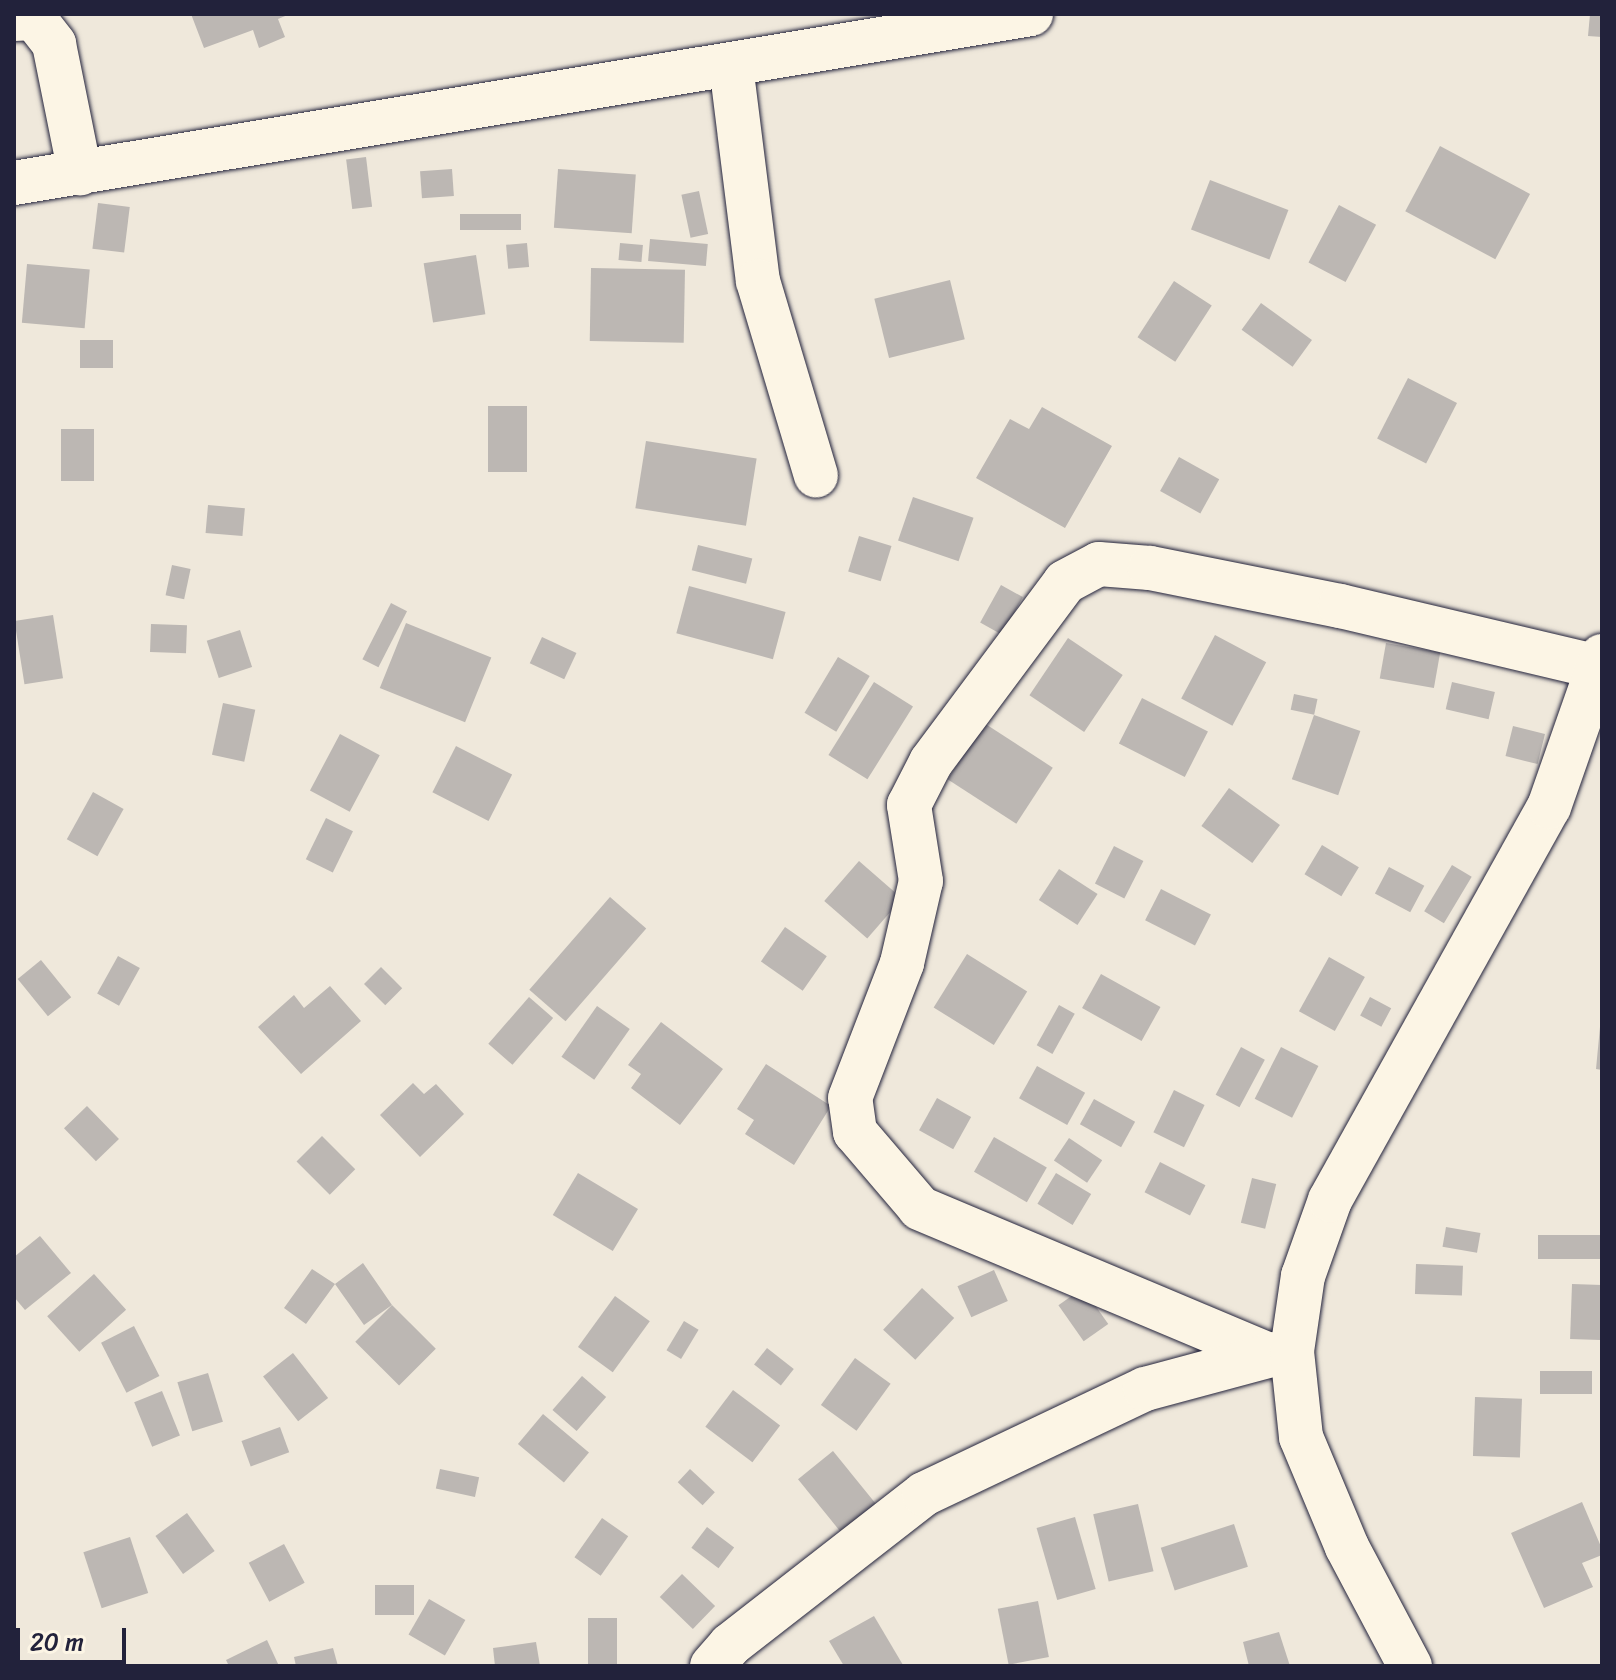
<!DOCTYPE html>
<style>
body{margin:0}
#map{position:relative;width:1616px;height:1680px;overflow:hidden;background:#efe8db;font-family:Sriracha,sans-serif}
div>[style]{position:absolute}
[style*='--x']{left:calc(var(--x)*1px);top:calc(var(--y)*1px);width:calc(var(--w)*1px);rotate:calc(var(--a)*1deg)}
.building>*{inset:0;background:#bcb7b3;transform-origin:0 0}
.roads{filter:drop-shadow(0 0 2px #22223b) drop-shadow(0 0 2px #22223b)}
.minor>*{height:44px;margin:-22px;padding:0 22px;transform-origin:22px;border-radius:22px;background:#fcf5e5}
span{translate:-50% -50%;white-space:nowrap;text-align:center;line-height:1.15;-webkit-text-stroke:8px #fcf5e5;paint-order:stroke}
.frame{position:absolute;inset:0;border:16px solid #22223b;pointer-events:none}
.scale{position:absolute;left:16px;top:1628px;width:110px;height:36px;box-sizing:border-box;border:4px solid #22223b;border-top:0;padding-left:10px;font-size:24px;line-height:28px;white-space:nowrap;color:#22223b;-webkit-text-stroke:6px #fcf5e5;paint-order:stroke}
</style>
<div id="map">
<div class="building">
<div style="clip-path:polygon(191px 14px,290px 14px,278px 19px,285px 37px,259px 48px,253px 30px,204px 48px)"></div>
<div style="clip-path:polygon(1590px 14px,1602px 14px,1602px 37px,1588px 36px)"></div>
<div style="left:1440px;top:146px;width:102px;height:74px;rotate:28deg"></div>
<div style="left:366px;top:157px;width:50px;height:20px;rotate:83deg"></div>
<div style="left:452px;top:169px;width:27px;height:32px;rotate:86deg"></div>
<div style="left:558px;top:169px;width:78px;height:59px;rotate:4deg"></div>
<div style="left:1210px;top:180px;width:84px;height:53px;rotate:21deg"></div>
<div style="left:699px;top:191px;width:44px;height:18px;rotate:78deg"></div>
<div style="left:98px;top:203px;width:32px;height:46px;rotate:7deg"></div>
<div style="left:1339px;top:205px;width:42px;height:65px;rotate:28deg"></div>
<div style="left:521px;top:214px;width:16px;height:61px;rotate:90deg"></div>
<div style="left:650px;top:239px;width:58px;height:22px;rotate:5deg"></div>
<div style="left:527px;top:243px;width:24px;height:21px;rotate:85deg"></div>
<div style="left:620px;top:243px;width:23px;height:17px;rotate:5deg"></div>
<div style="left:476px;top:255px;width:60px;height:53px;rotate:81deg"></div>
<div style="left:27px;top:264px;width:63px;height:59px;rotate:5deg"></div>
<div style="left:591px;top:268px;width:94px;height:73px;rotate:1deg"></div>
<div style="left:950px;top:280px;width:61px;height:78px;rotate:76deg"></div>
<div style="left:1174px;top:281px;width:45px;height:67px;rotate:33deg"></div>
<div style="left:1261px;top:303px;width:63px;height:33px;rotate:36deg"></div>
<div style="left:80px;top:340px;width:33px;height:28px"></div>
<div style="left:1408px;top:378px;width:55px;height:68px;rotate:27deg"></div>
<div style="left:488px;top:406px;width:39px;height:66px"></div>
<div style="clip-path:polygon(1042px 407px,1112px 446px,1065px 528px,976px 478px,1010px 419px,1029px 429px)"></div>
<div style="left:61px;top:429px;width:33px;height:52px"></div>
<div style="left:646px;top:441px;width:112px;height:68px;rotate:9deg"></div>
<div style="left:1179px;top:457px;width:46px;height:39px;rotate:29deg"></div>
<div style="left:913px;top:497px;width:64px;height:46px;rotate:19deg"></div>
<div style="left:208px;top:505px;width:37px;height:28px;rotate:5deg"></div>
<div style="left:859px;top:536px;width:34px;height:37px;rotate:17deg"></div>
<div style="left:698px;top:545px;width:56px;height:26px;rotate:14deg"></div>
<div style="left:172px;top:565px;width:19px;height:31px;rotate:12deg"></div>
<div style="left:1001px;top:585px;width:25px;height:43px;rotate:29deg"></div>
<div style="left:689px;top:586px;width:100px;height:49px;rotate:15deg"></div>
<div style="left:391px;top:603px;width:18px;height:63px;rotate:27deg"></div>
<div style="left:53px;top:615px;width:64px;height:39px;rotate:81deg"></div>
<div style="left:406px;top:623px;width:92px;height:70px;rotate:22deg"></div>
<div style="left:151px;top:624px;width:36px;height:28px;rotate:2deg"></div>
<div style="left:240px;top:630px;width:39px;height:35px;rotate:72deg"></div>
<div style="left:1215px;top:635px;width:58px;height:72px;rotate:28deg"></div>
<div style="left:542px;top:637px;width:38px;height:29px;rotate:25deg"></div>
<div style="left:1068px;top:638px;width:66px;height:69px;rotate:34deg"></div>
<div style="left:1386px;top:643px;width:55px;height:36px;rotate:10deg"></div>
<div style="left:838px;top:657px;width:37px;height:65px;rotate:31deg"></div>
<div style="left:874px;top:682px;width:46px;height:86px;rotate:32deg"></div>
<div style="left:1452px;top:682px;width:44px;height:28px;rotate:13deg"></div>
<div style="left:1294px;top:694px;width:24px;height:16px;rotate:12deg"></div>
<div style="left:1142px;top:698px;width:74px;height:51px;rotate:27deg"></div>
<div style="left:223px;top:703px;width:33px;height:53px;rotate:12deg"></div>
<div style="left:1314px;top:715px;width:49px;height:68px;rotate:19deg"></div>
<div style="left:984px;top:723px;width:82px;height:67px;rotate:33deg"></div>
<div style="left:1513px;top:726px;width:33px;height:31px;rotate:14deg"></div>
<div style="left:340px;top:734px;width:45px;height:64px;rotate:28deg"></div>
<div style="left:456px;top:746px;width:63px;height:52px;rotate:27deg"></div>
<div style="left:1229px;top:788px;width:63px;height:47px;rotate:36deg"></div>
<div style="left:93px;top:792px;width:35px;height:54px;rotate:29deg"></div>
<div style="left:326px;top:818px;width:30px;height:46px;rotate:26deg"></div>
<div style="left:1322px;top:845px;width:43px;height:34px;rotate:31deg"></div>
<div style="left:1114px;top:846px;width:33px;height:42px;rotate:27deg"></div>
<div style="left:859px;top:861px;width:57px;height:53px;rotate:41deg"></div>
<div style="left:1452px;top:865px;width:23px;height:54px;rotate:31deg"></div>
<div style="left:1389px;top:867px;width:40px;height:30px;rotate:28deg"></div>
<div style="left:1059px;top:869px;width:46px;height:37px;rotate:33deg"></div>
<div style="left:1161px;top:889px;width:56px;height:35px;rotate:27deg"></div>
<div style="left:610px;top:897px;width:48px;height:123px;rotate:41deg"></div>
<div style="left:785px;top:927px;width:51px;height:42px;rotate:35deg"></div>
<div style="left:967px;top:954px;width:71px;height:63px;rotate:32deg"></div>
<div style="left:118px;top:956px;width:25px;height:43px;rotate:29deg"></div>
<div style="left:1329px;top:957px;width:41px;height:62px;rotate:29deg"></div>
<div style="left:41px;top:960px;width:48px;height:30px;rotate:51deg"></div>
<div style="left:381px;top:967px;width:30px;height:24px;rotate:45deg"></div>
<div style="left:1101px;top:974px;width:68px;height:39px;rotate:29deg"></div>
<div style="clip-path:polygon(330px 986px,361px 1021px,301px 1074px,258px 1027px,294px 995px,304px 1008px)"></div>
<div style="left:529px;top:997px;width:32px;height:62px;rotate:41deg"></div>
<div style="left:1370px;top:997px;width:24px;height:21px;rotate:28deg"></div>
<div style="left:1059px;top:1005px;width:18px;height:46px;rotate:29deg"></div>
<div style="left:597px;top:1006px;width:40px;height:62px;rotate:35deg"></div>
<div style="clip-path:polygon(661px 1022px,723px 1069px,680px 1125px,631px 1088px,641px 1074px,628px 1065px)"></div>
<div style="clip-path:polygon(1600px 1027px,1602px 1027px,1602px 1070px,1596px 1069px)"></div>
<div style="left:1241px;top:1047px;width:27px;height:54px;rotate:28deg"></div>
<div style="left:1281px;top:1047px;width:42px;height:58px;rotate:27deg"></div>
<div style="clip-path:polygon(766px 1064px,831px 1106px,794px 1165px,745px 1134px,754px 1120px,737px 1109px)"></div>
<div style="left:1037px;top:1066px;width:55px;height:37px;rotate:29deg"></div>
<div style="clip-path:polygon(413px 1083px,424px 1094px,436px 1084px,464px 1114px,420px 1157px,380px 1115px)"></div>
<div style="left:1174px;top:1090px;width:34px;height:47px;rotate:26deg"></div>
<div style="left:937px;top:1098px;width:39px;height:37px;rotate:29deg"></div>
<div style="left:1094px;top:1099px;width:47px;height:29px;rotate:29deg"></div>
<div style="left:87px;top:1106px;width:46px;height:32px;rotate:46deg"></div>
<div style="left:322px;top:1136px;width:47px;height:36px;rotate:45deg"></div>
<div style="left:994px;top:1137px;width:61px;height:40px;rotate:30deg"></div>
<div style="left:1069px;top:1138px;width:40px;height:27px;rotate:34deg"></div>
<div style="left:1160px;top:1162px;width:51px;height:34px;rotate:27deg"></div>
<div style="left:578px;top:1173px;width:70px;height:49px;rotate:31deg"></div>
<div style="left:1056px;top:1173px;width:41px;height:36px;rotate:31deg"></div>
<div style="left:1252px;top:1178px;width:25px;height:46px;rotate:14deg"></div>
<div style="left:1446px;top:1227px;width:35px;height:20px;rotate:10deg"></div>
<div style="left:1602px;top:1235px;width:24px;height:64px;rotate:90deg"></div>
<div style="clip-path:polygon(40px 1236px,71px 1273px,25px 1310px,14px 1297px,14px 1257px)"></div>
<div style="clip-path:polygon(363px 1263px,392px 1305px,364px 1325px,335px 1284px,306px 1324px,284px 1308px,312px 1269px,335px 1284px)"></div>
<div style="left:1416px;top:1264px;width:47px;height:30px;rotate:2deg"></div>
<div style="left:994px;top:1270px;width:34px;height:40px;rotate:66deg"></div>
<div style="left:94px;top:1274px;width:48px;height:63px;rotate:48deg"></div>
<div style="left:1572px;top:1284px;width:30px;height:55px;rotate:2deg"></div>
<div style="left:922px;top:1288px;width:44px;height:57px;rotate:43deg"></div>
<div style="left:1083px;top:1288px;width:44px;height:30px;rotate:55deg"></div>
<div style="left:615px;top:1296px;width:43px;height:63px;rotate:36deg"></div>
<div style="left:392px;top:1305px;width:62px;height:52px;rotate:45deg"></div>
<div style="left:684px;top:1321px;width:17px;height:34px;rotate:31deg"></div>
<div style="left:134px;top:1326px;width:56px;height:37px;rotate:63deg"></div>
<div style="left:767px;top:1348px;width:34px;height:21px;rotate:38deg"></div>
<div style="left:293px;top:1353px;width:57px;height:38px;rotate:52deg"></div>
<div style="left:855px;top:1358px;width:44px;height:58px;rotate:36deg"></div>
<div style="left:1592px;top:1371px;width:23px;height:52px;rotate:90deg"></div>
<div style="left:208px;top:1373px;width:51px;height:32px;rotate:73deg"></div>
<div style="left:582px;top:1376px;width:32px;height:45px;rotate:41deg"></div>
<div style="left:733px;top:1390px;width:59px;height:46px;rotate:37deg"></div>
<div style="left:162px;top:1391px;width:48px;height:30px;rotate:68deg"></div>
<div style="left:1475px;top:1397px;width:47px;height:59px;rotate:2deg"></div>
<div style="left:543px;top:1414px;width:60px;height:39px;rotate:40deg"></div>
<div style="left:280px;top:1427px;width:27px;height:41px;rotate:70deg"></div>
<div style="left:833px;top:1451px;width:68px;height:45px;rotate:51deg"></div>
<div style="left:440px;top:1469px;width:40px;height:20px;rotate:12deg"></div>
<div style="left:690px;top:1469px;width:34px;height:18px;rotate:43deg"></div>
<div style="clip-path:polygon(1582px 1502px,1602px 1549px,1602px 1555px,1582px 1563px,1593px 1587px,1544px 1608px,1511px 1533px)"></div>
<div style="left:1138px;top:1504px;width:69px;height:46px;rotate:77deg"></div>
<div style="left:187px;top:1513px;width:47px;height:39px;rotate:54deg"></div>
<div style="left:1075px;top:1517px;width:75px;height:40px;rotate:74deg"></div>
<div style="left:602px;top:1518px;width:32px;height:48px;rotate:35deg"></div>
<div style="left:1234px;top:1524px;width:45px;height:77px;rotate:72deg"></div>
<div style="left:707px;top:1527px;width:34px;height:26px;rotate:37deg"></div>
<div style="left:130px;top:1537px;width:59px;height:49px;rotate:72deg"></div>
<div style="left:284px;top:1544px;width:44px;height:40px;rotate:62deg"></div>
<div style="left:682px;top:1574px;width:46px;height:32px;rotate:44deg"></div>
<div style="left:375px;top:1585px;width:39px;height:30px"></div>
<div style="left:429px;top:1599px;width:42px;height:41px;rotate:30deg"></div>
<div style="left:1038px;top:1601px;width:57px;height:41px;rotate:79deg"></div>
<div style="clip-path:polygon(874px 1616px,903px 1665px,844px 1666px,829px 1641px)"></div>
<div style="left:588px;top:1618px;width:29px;height:48px"></div>
<div style="clip-path:polygon(1279px 1632px,1290px 1666px,1249px 1666px,1243px 1642px)"></div>
<div style="clip-path:polygon(267px 1640px,279px 1666px,229px 1666px,226px 1660px)"></div>
<div style="clip-path:polygon(536px 1642px,540px 1666px,495px 1666px,493px 1648px)"></div>
<div style="clip-path:polygon(333px 1648px,338px 1666px,296px 1666px,294px 1657px)"></div>
</div>
<div class="roads">
<div class="minor">
<div style="--x:14;--y:19;--w:20;--a:-3"></div>
<div style="--x:34;--y:18;--w:33;--a:52"></div>
<div style="--x:54;--y:44;--w:132;--a:78.6"></div>
<div style="--x:731;--y:65;--w:218;--a:82.9"></div>
<div style="--x:758;--y:281;--w:203;--a:73.4"></div>
<div style="--x:14;--y:183;--w:1031;--a:-9.43"></div>
<div style="--x:1269;--y:1355;--w:379;--a:-157.2"></div>
<div style="--x:920;--y:1208;--w:100;--a:-130.5"></div>
<div style="--x:855;--y:1132;--w:34;--a:-98"></div>
<div style="--x:850;--y:1098;--w:145;--a:-68.9"></div>
<div style="--x:902;--y:963;--w:84;--a:-77"></div>
<div style="--x:921;--y:881;--w:77;--a:-99"></div>
<div style="--x:909;--y:805;--w:48;--a:-62.9"></div>
<div style="--x:931;--y:762;--w:224;--a:-53.3"></div>
<div style="--x:1065;--y:582;--w:38;--a:-28"></div>
<div style="--x:1099;--y:564;--w:51;--a:4.5"></div>
<div style="--x:1150;--y:568;--w:194;--a:11.3"></div>
<div style="--x:1340;--y:606;--w:266;--a:13.3"></div>
<div style="--x:712;--y:1666;--w:28;--a:-49"></div>
<div style="--x:730;--y:1645;--w:246;--a:-37.9"></div>
<div style="--x:924;--y:1494;--w:245;--a:-25.4"></div>
<div style="--x:1145;--y:1389;--w:136;--a:-15"></div>
<div style="--x:1410;--y:1666;--w:135;--a:-117.9"></div>
<div style="--x:1347;--y:1547;--w:119;--a:-112.7"></div>
<div style="--x:1301;--y:1437;--w:86;--a:-96"></div>
<div style="--x:1292;--y:1351;--w:76;--a:-81.7"></div>
<div style="--x:1303;--y:1276;--w:81;--a:-70.4"></div>
<div style="--x:1330;--y:1200;--w:450;--a:-60.9"></div>
<div style="--x:1549;--y:807;--w:160;--a:-70.7"></div>
</div>
</div>
<div class="frame"></div>
<div class="scale">20 m</div>
</div>
